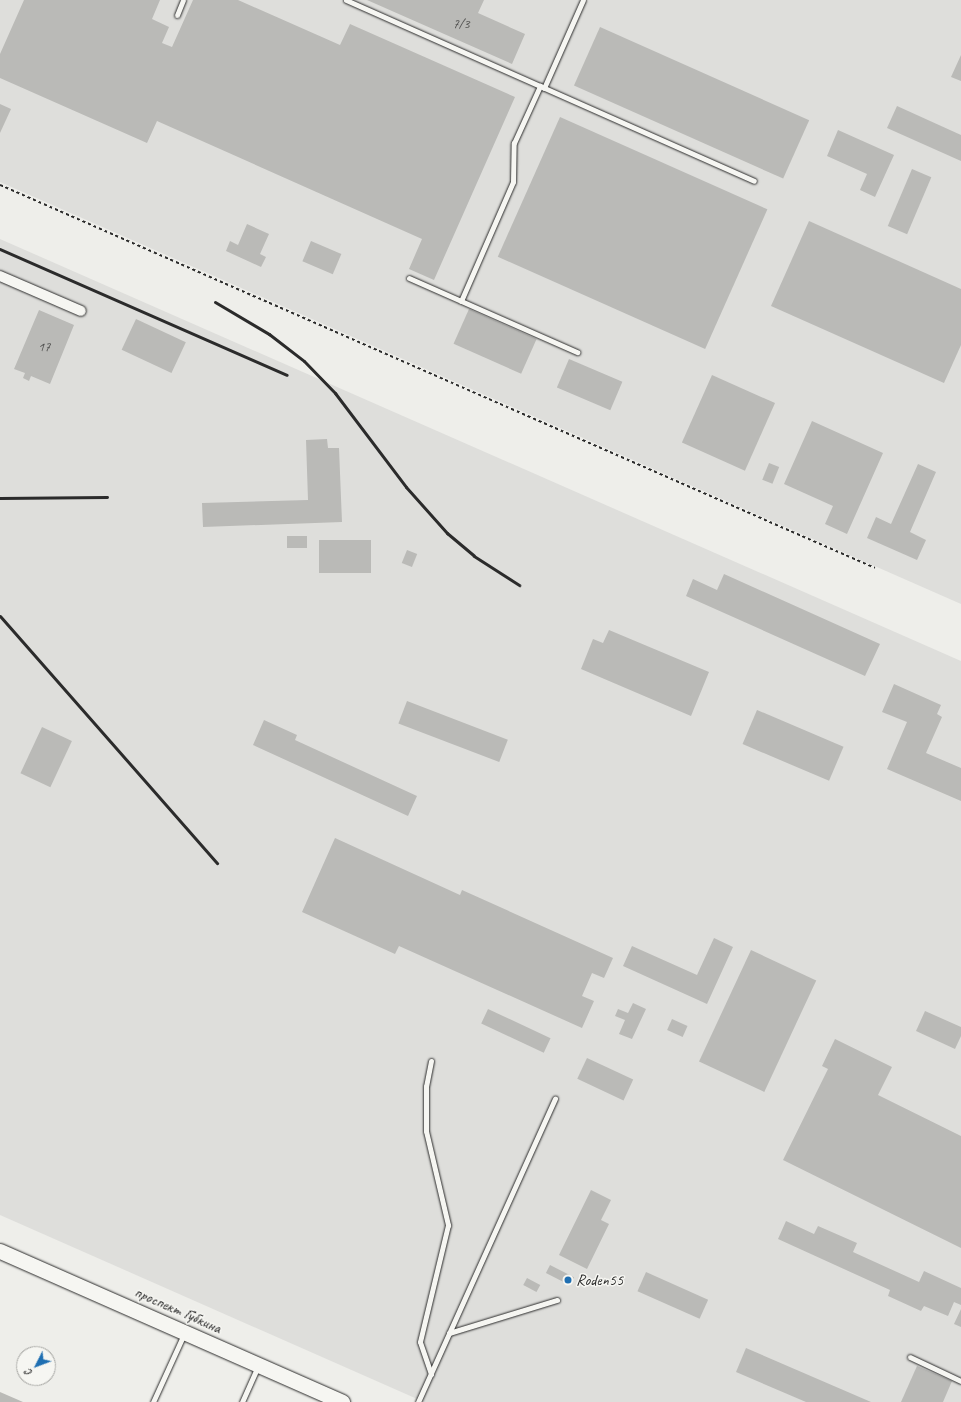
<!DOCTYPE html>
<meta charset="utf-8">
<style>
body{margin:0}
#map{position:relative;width:961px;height:1402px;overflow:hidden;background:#eeeeea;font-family:Caveat,sans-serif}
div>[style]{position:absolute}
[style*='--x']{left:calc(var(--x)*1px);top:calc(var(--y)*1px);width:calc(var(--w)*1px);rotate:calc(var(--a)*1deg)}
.built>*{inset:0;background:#dededb}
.building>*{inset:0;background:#babab7;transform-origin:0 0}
.path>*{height:2px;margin-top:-1px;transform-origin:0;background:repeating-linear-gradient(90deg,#2b2b2b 0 3px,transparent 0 6px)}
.roads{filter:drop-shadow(0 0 1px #2b2b2b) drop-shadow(0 0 1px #2b2b2b)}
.lane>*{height:5px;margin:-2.5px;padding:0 2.5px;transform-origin:2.5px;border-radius:2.5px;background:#f6f6f2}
.street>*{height:10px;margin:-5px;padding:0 5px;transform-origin:5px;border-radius:5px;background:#f6f6f2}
.secondary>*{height:15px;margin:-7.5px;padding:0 7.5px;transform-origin:7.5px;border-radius:7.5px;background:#f6f6f2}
.rail>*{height:3px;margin:-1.5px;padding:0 1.5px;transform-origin:1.5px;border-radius:1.5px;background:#2b2b2b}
.dots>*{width:11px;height:11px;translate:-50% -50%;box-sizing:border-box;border:2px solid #f6f6f2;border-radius:50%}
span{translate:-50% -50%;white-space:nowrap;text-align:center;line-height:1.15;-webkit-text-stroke:3px #f6f6f2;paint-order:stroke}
.number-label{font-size:14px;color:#4f4f4e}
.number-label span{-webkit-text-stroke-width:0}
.poi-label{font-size:16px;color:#2b2b2b}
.left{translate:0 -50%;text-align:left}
.street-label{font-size:16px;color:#2b2b2b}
.north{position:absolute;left:16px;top:1346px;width:40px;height:40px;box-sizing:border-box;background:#f6f6f2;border:1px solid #a5a5a2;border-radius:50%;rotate:228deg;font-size:11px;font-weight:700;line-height:16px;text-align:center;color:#2b2b2b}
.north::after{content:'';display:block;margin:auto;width:14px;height:18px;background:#1f6fb2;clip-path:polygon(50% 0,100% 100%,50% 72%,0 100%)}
</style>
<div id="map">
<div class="built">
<div style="clip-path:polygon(0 0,961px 0,961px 604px,0 182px)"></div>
<div style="clip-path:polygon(0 239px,961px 661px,961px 1402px,424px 1402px,0 1215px)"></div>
</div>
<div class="building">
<div style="clip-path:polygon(24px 0,160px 0,152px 19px,169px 27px,162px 43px,172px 47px,193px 0,238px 0,340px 45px,350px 24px,515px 97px,434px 280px,409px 269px,422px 239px,157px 121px,147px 143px,0 78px,0 54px)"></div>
<div style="clip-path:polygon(367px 0,484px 0,478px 13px,525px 34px,512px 64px)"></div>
<div style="left:600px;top:27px;width:229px;height:64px;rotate:24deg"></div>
<div style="clip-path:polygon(961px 55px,961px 81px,951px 77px)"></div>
<div style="clip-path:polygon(0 104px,11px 109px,0 133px)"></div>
<div style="clip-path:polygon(897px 106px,961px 135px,961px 161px,887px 128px)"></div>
<div style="left:560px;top:117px;width:227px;height:153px;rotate:24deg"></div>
<div style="clip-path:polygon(838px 130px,894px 155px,875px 197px,860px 190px,867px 174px,827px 156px)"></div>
<div style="left:912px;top:169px;width:21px;height:62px;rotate:23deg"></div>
<div style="clip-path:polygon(809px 221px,961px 289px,961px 345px,944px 383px,771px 306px)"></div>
<div style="clip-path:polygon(247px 224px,269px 234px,260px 254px,266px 257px,261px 267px,226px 251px,230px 241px,238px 245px)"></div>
<div style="left:311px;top:241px;width:33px;height:22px;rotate:23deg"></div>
<div style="left:469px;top:309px;width:74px;height:38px;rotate:24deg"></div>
<div style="clip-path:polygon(39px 310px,74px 325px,50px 384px,31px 376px,29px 381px,23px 378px,25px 373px,14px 369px)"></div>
<div style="left:136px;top:319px;width:55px;height:34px;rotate:25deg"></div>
<div style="left:569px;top:359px;width:58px;height:31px;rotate:23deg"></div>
<div style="left:712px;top:375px;width:69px;height:74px;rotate:24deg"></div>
<div style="clip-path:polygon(812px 421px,883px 453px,847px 534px,825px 524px,833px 506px,784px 484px)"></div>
<div style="clip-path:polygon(327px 439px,328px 448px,339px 448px,342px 522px,203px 527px,202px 503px,308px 500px,306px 440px)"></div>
<div style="left:769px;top:463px;width:11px;height:18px;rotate:22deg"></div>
<div style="clip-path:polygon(918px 464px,936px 472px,910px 532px,926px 540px,917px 560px,867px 538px,876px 517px,891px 524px)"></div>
<div style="left:287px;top:536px;width:20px;height:12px"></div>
<div style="left:319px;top:540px;width:52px;height:33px"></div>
<div style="left:407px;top:550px;width:11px;height:14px;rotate:22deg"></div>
<div style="clip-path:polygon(724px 574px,880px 644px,865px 676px,686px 596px,693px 579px,717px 590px)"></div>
<div style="clip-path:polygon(609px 630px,709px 672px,691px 716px,581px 669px,593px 639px,603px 643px)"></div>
<div style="clip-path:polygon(894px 684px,941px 705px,937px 714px,942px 717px,926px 753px,961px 768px,961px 801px,887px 769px,907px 722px,882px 712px)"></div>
<div style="left:407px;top:701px;width:108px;height:24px;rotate:21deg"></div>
<div style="left:757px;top:710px;width:94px;height:37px;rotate:23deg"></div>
<div style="clip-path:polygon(264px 720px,297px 735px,295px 740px,417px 796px,408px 816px,253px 745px)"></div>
<div style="left:42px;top:727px;width:33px;height:51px;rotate:25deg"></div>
<div style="clip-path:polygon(335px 838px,460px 895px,462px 890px,613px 958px,604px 978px,592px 973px,582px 996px,594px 1001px,582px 1028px,399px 946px,395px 954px,302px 912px)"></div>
<div style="clip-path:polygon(714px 938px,733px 947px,707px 1004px,623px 966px,632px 946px,697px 975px)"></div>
<div style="left:751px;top:950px;width:72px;height:123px;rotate:25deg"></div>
<div style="clip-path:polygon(633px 1003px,646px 1009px,632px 1039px,619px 1034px,625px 1020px,615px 1016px,618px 1009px,628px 1013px)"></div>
<div style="left:488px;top:1009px;width:69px;height:16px;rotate:25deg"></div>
<div style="clip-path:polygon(925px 1011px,961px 1027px,961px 1036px,955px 1049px,916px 1031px)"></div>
<div style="left:672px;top:1019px;width:17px;height:12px;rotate:24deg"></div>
<div style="clip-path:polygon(835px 1039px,892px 1067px,878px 1095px,961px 1136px,961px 1248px,783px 1160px,828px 1069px,822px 1066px)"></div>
<div style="left:587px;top:1058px;width:51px;height:23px;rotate:25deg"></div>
<div style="clip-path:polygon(591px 1190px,611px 1200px,601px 1220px,609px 1224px,587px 1269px,559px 1255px)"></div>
<div style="clip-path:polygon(786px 1221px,814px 1234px,818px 1226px,857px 1243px,853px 1252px,919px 1282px,924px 1271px,961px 1288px,961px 1305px,954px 1302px,948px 1316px,924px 1306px,921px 1311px,888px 1296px,890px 1290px,778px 1239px)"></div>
<div style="left:550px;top:1265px;width:27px;height:9px;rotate:27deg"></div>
<div style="left:646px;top:1272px;width:68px;height:21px;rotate:24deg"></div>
<div style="left:527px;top:1278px;width:15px;height:8px;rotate:28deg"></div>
<div style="clip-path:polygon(961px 1309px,961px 1327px,954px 1324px)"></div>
<div style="clip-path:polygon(746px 1348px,871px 1402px,806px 1402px,736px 1372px)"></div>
<div style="clip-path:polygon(917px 1366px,952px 1381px,943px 1402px,901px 1402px)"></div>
<div style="clip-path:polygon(0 1392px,23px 1402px,0 1402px)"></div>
</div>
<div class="path">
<div style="--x:0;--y:185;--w:955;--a:23.64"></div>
</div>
<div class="roads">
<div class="lane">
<div style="--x:346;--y:0;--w:446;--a:23.9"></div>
<div style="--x:177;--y:15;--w:16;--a:-68"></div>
<div style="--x:544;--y:88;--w:96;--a:-66.1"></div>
<div style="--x:409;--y:278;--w:184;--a:23.8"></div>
<div style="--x:461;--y:301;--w:130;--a:-66.4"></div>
<div style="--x:513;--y:182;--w:39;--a:-89"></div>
<div style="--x:514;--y:143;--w:63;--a:-65.5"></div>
<div style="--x:431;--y:1061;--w:25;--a:101"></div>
<div style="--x:426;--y:1086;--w:45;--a:90"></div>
<div style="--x:426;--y:1131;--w:97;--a:76.8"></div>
<div style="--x:448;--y:1225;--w:120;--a:103.5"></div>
<div style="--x:420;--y:1342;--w:34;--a:71"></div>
<div style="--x:449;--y:1333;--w:113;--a:-17"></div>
<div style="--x:910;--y:1357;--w:56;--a:25.2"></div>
<div style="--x:153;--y:1402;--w:75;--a:-65.5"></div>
<div style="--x:242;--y:1402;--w:39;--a:-66"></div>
<div style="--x:418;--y:1402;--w:333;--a:-65.7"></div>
</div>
<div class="street">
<div style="--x:0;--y:276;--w:88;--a:23.4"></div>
</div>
<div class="secondary">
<div style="--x:0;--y:1251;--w:374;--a:23.8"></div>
</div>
</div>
<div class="rail">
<div style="--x:0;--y:249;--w:313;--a:23.7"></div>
<div style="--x:215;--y:302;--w:63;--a:30.7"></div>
<div style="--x:269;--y:334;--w:44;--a:37.6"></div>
<div style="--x:304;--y:361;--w:45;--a:45.9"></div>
<div style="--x:335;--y:393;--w:118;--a:52.9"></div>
<div style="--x:406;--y:487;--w:62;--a:48.3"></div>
<div style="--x:447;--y:533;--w:35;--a:40"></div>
<div style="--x:474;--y:556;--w:54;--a:32.8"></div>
<div style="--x:0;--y:498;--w:107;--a:-0.5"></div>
<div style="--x:0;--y:616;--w:329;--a:48.7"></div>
</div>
<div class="dots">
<div style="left:568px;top:1280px;background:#1f6fb2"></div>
</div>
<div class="number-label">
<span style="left:461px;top:24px">7/3</span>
<span style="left:44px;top:347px">17</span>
</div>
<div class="poi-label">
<span class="left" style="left:576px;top:1280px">Roden55</span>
</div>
<div class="street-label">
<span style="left:178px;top:1310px;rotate:24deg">проспект Губкина</span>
</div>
<div class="north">С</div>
</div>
